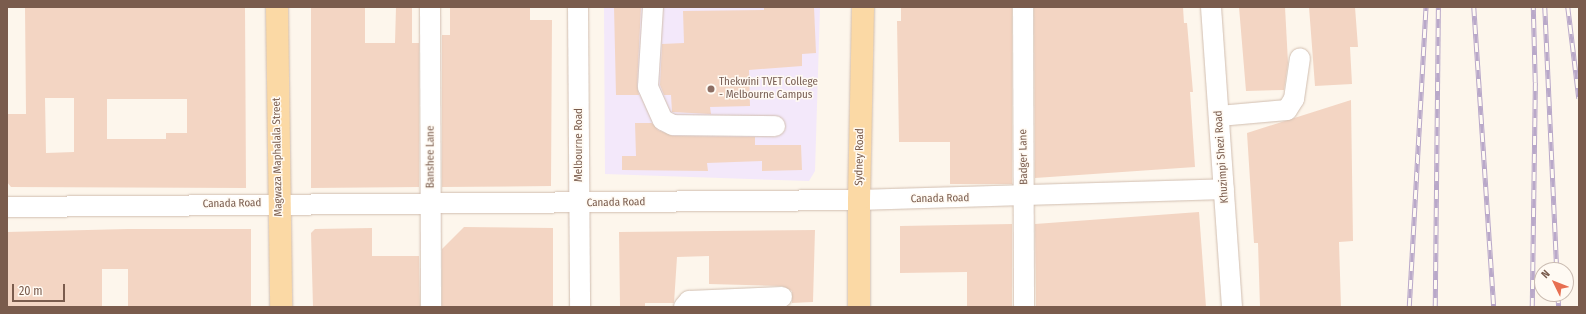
<!DOCTYPE html>
<style>
body{margin:0}
#map{position:relative;width:1586px;height:314px;overflow:hidden;background:#fdf6ec;font-family:"Fira Sans Condensed",sans-serif}
div>[style]{position:absolute}
[style*='--x']{left:calc(var(--x)*1px);top:calc(var(--y)*1px);width:calc(var(--w)*1px);rotate:calc(var(--a)*1deg)}
.education>*{inset:0;background:#f3e8fa}
.building>*{inset:0;background:#f3d5c3}
.roads{filter:drop-shadow(0 0 1px #d1beb0) drop-shadow(0 0 1px #d1beb0)}
.minor>*{height:20px;margin:-10px;padding:0 10px;transform-origin:10px;border-radius:10px;background:#fff}
.major>*{height:22px;margin:-11px;padding:0 11px;transform-origin:11px;border-radius:11px;background:#fbd9a5}
.rail>*{height:4.5px;margin-top:-2.25px;transform-origin:0;background:repeating-linear-gradient(90deg,#fffaf3 0 9px,#b9a8c9 0 18px);box-sizing:border-box;border-block:1px solid #b9a8c9}
.dots>*{width:11px;height:11px;translate:-50% -50%;box-sizing:border-box;border:2px solid #fffaf3;border-radius:50%}
span{translate:-50% -50%;white-space:nowrap;text-align:center;line-height:1.15;-webkit-text-stroke:3px #fffaf3;paint-order:stroke}
.education-label{font-size:11px;color:#785e54}
.left{translate:0 -50%;text-align:left}
.street-label{font-size:11px;color:#7a5c4d}
.frame{position:absolute;inset:0;border:8px solid #7a5c4d;pointer-events:none}
.north{position:absolute;left:1534px;top:262px;width:40px;height:40px;box-sizing:border-box;background:#fffaf3;border:1px solid #cabbb1;border-radius:50%;rotate:313deg;font-size:11px;font-weight:700;line-height:16px;text-align:center;color:#7a5c4d}
.north::after{content:'';display:block;margin:auto;width:14px;height:18px;background:#e76f51;clip-path:polygon(50% 0,100% 100%,50% 72%,0 100%)}
.scale{position:absolute;left:12px;top:284px;width:53px;height:18px;box-sizing:border-box;border:2px solid #7a5c4d;border-top:0;padding-left:5px;font-size:12px;line-height:14px;white-space:nowrap;color:#7a5c4d;-webkit-text-stroke:3px #fffaf3;paint-order:stroke}
</style>
<div id="map">
<div class="education">
<div style="clip-path:polygon(604px 7px,820px 7px,815px 171px,809px 181px,605px 174px)"></div>
</div>
<div class="building">
<div style="clip-path:polygon(evenodd,25px 7px,245px 7px,246px 188px,11px 187px,7px 182px,7px 114px,26px 114px,25px 7px,45px 98px,74px 98px,74px 152px,46px 153px,45px 98px,25px 7px,107px 99px,187px 99px,187px 133px,166px 133px,166px 139px,107px 139px,107px 99px)"></div>
<div style="clip-path:polygon(311px 7px,365px 7px,365px 43px,395px 43px,396px 7px,412px 7px,412px 43px,419px 43px,419px 187px,311px 188px)"></div>
<div style="clip-path:polygon(450px 7px,530px 7px,530px 20px,552px 20px,551px 186px,442px 187px,442px 35px,450px 35px)"></div>
<div style="clip-path:polygon(614px 7px,641px 7px,637px 86px,639px 95px,616px 95px)"></div>
<div style="clip-path:polygon(764px 7px,814px 7px,816px 53px,802px 54px,802px 66px,749px 70px,750px 106px,710px 107px,711px 114px,672px 112px,671px 95px,664px 95px,660px 85px,662px 44px,684px 43px,683px 11px,764px 10px)"></div>
<div style="clip-path:polygon(901px 7px,1012px 7px,1012px 184px,950px 184px,950px 142px,899px 142px,897px 21px,901px 21px)"></div>
<div style="clip-path:polygon(1034px 7px,1183px 7px,1184px 23px,1187px 23px,1193px 92px,1190px 92px,1195px 167px,1035px 178px)"></div>
<div style="clip-path:polygon(1239px 7px,1285px 7px,1288px 63px,1284px 90px,1246px 91px)"></div>
<div style="clip-path:polygon(1309px 7px,1355px 7px,1358px 47px,1350px 47px,1352px 84px,1315px 86px)"></div>
<div style="clip-path:polygon(1351px 100px,1353px 241px,1339px 242px,1341px 307px,1260px 307px,1258px 243px,1254px 243px,1247px 133px)"></div>
<div style="clip-path:polygon(635px 123px,652px 123px,658px 130px,673px 136px,755px 137px,755px 145px,801px 145px,802px 170px,762px 171px,762px 161px,707px 163px,708px 171px,622px 170px,622px 156px,636px 156px)"></div>
<div style="clip-path:polygon(1199px 212px,1206px 307px,1036px 307px,1035px 224px)"></div>
<div style="clip-path:polygon(1012px 224px,1012px 307px,967px 307px,967px 272px,900px 273px,900px 226px)"></div>
<div style="clip-path:polygon(464px 227px,553px 228px,553px 307px,442px 307px,442px 249px)"></div>
<div style="clip-path:polygon(372px 228px,372px 256px,419px 256px,420px 307px,313px 307px,311px 233px,315px 229px)"></div>
<div style="clip-path:polygon(128px 229px,251px 229px,251px 307px,128px 307px,128px 269px,102px 269px,102px 307px,7px 307px,7px 232px)"></div>
<div style="clip-path:polygon(815px 230px,813px 302px,792px 303px,792px 291px,782px 286px,709px 284px,709px 256px,677px 257px,674px 303px,645px 303px,645px 307px,620px 307px,619px 232px)"></div>
</div>
<div class="roads">
<div class="minor">
<div style="--x:430;--y:7;--w:300;--a:89.8"></div>
<div style="--x:578;--y:7;--w:300;--a:89.6"></div>
<div style="--x:653;--y:7;--w:80;--a:93.6"></div>
<div style="--x:648;--y:87;--w:36;--a:66"></div>
<div style="--x:663;--y:120;--w:11;--a:27"></div>
<div style="--x:673;--y:125;--w:102;--a:0.6"></div>
<div style="--x:1023;--y:7;--w:300;--a:89.8"></div>
<div style="--x:1211;--y:7;--w:301;--a:86"></div>
<div style="--x:1219;--y:116;--w:68;--a:-5"></div>
<div style="--x:1287;--y:110;--w:13;--a:-58"></div>
<div style="--x:1294;--y:99;--w:41;--a:-81.7"></div>
<div style="--x:7;--y:207;--w:852;--a:-0.47"></div>
<div style="--x:859;--y:200;--w:365;--a:-1.7"></div>
<div style="--x:684;--y:307;--w:8;--a:-50"></div>
<div style="--x:689;--y:301;--w:93;--a:-2.5"></div>
</div>
<div class="major">
<div style="--x:277;--y:7;--w:300;--a:89.2"></div>
<div style="--x:859;--y:307;--w:107;--a:-90"></div>
<div style="--x:859;--y:200;--w:193;--a:-88.8"></div>
</div>
</div>
<div class="rail">
<div style="--x:1474;--y:7;--w:301;--a:86.2"></div>
<div style="--x:1545;--y:7;--w:263;--a:87.4"></div>
<div style="--x:1568;--y:7;--w:92;--a:83.1"></div>
<div style="--x:1558;--y:294;--w:13;--a:86"></div>
<div style="--x:1409;--y:307;--w:300;--a:-86.8"></div>
<div style="--x:1435;--y:307;--w:300;--a:-89.4"></div>
<div style="--x:1532;--y:307;--w:225;--a:-89.2"></div>
<div style="--x:1535;--y:82;--w:75;--a:-91.5"></div>
</div>
<div class="dots">
<div style="left:711px;top:89px;background:#8d6e63"></div>
</div>
<div class="education-label">
<span class="left" style="left:719px;top:89px">Thekwini TVET College<br>- Melbourne Campus</span>
</div>
<div class="street-label">
<span style="left:579px;top:145px;rotate:-90deg">Melbourne Road</span>
<span style="left:278px;top:157px;rotate:-91deg">Magwaza Maphalala Street</span>
<span style="left:431px;top:157px;rotate:-90deg">Banshee Lane</span>
<span style="left:860px;top:157px;rotate:-89deg">Sydney Road</span>
<span style="left:1024px;top:157px;rotate:-91deg">Badger Lane</span>
<span style="left:1222px;top:157px;rotate:-94deg">Khuzimpi Shezi Road</span>
<span style="left:940px;top:199px;rotate:-1deg">Canada Road</span>
<span style="left:616px;top:203px;rotate:-1deg">Canada Road</span>
<span style="left:232px;top:204px;rotate:-1deg">Canada Road</span>
</div>
<div class="frame"></div>
<div class="north">N</div>
<div class="scale">20 m</div>
</div>
